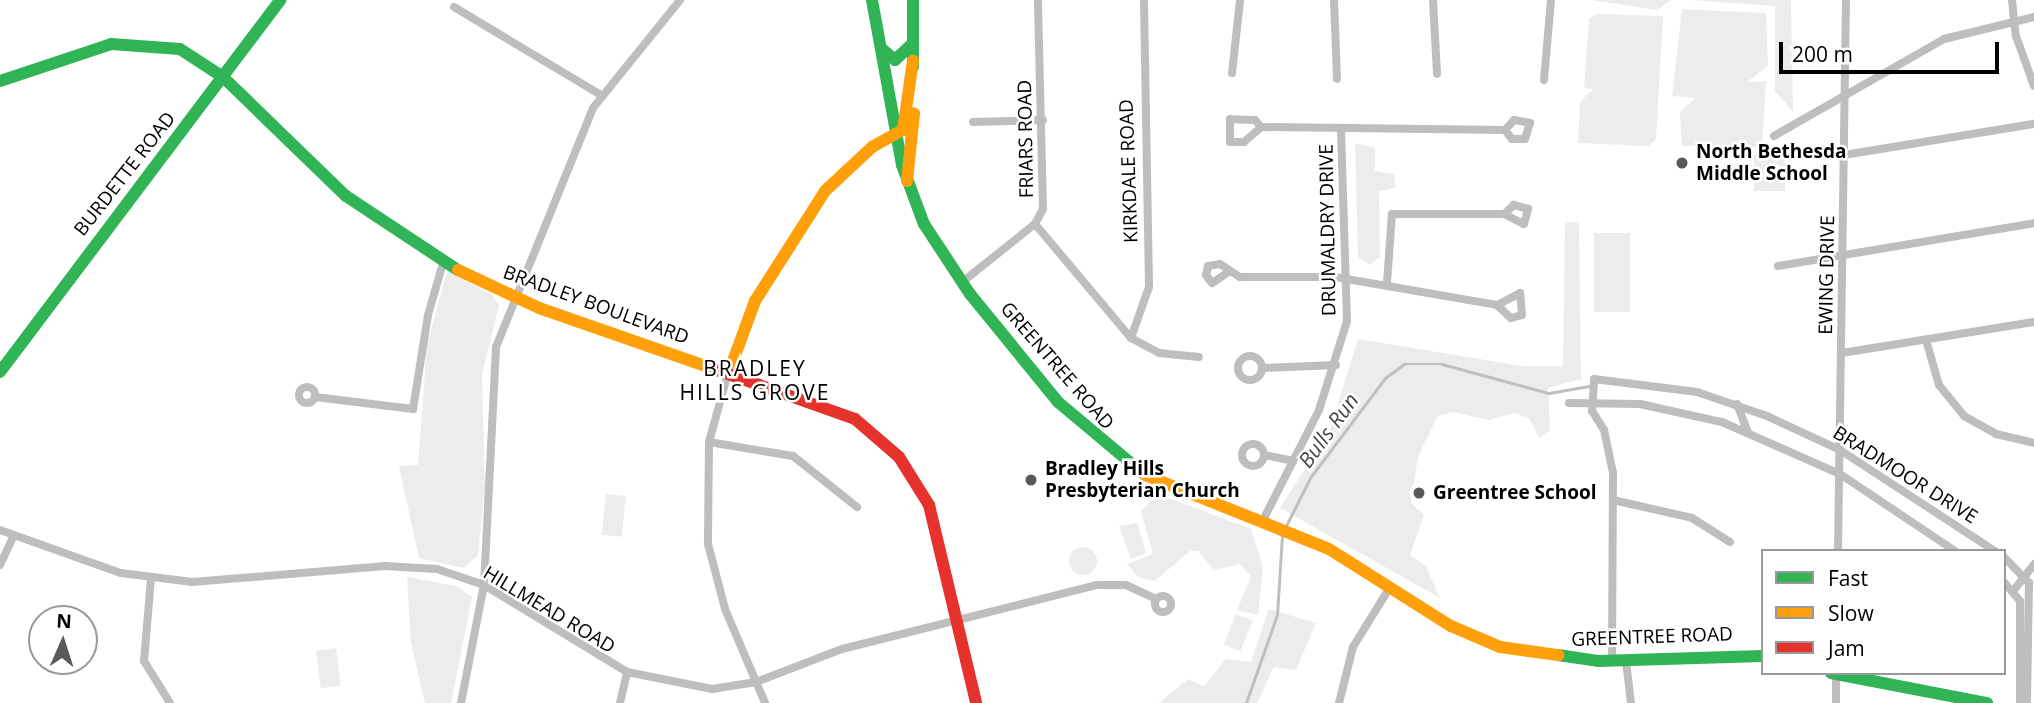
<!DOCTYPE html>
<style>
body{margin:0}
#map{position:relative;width:2034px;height:703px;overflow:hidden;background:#fff;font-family:"Open Sans",sans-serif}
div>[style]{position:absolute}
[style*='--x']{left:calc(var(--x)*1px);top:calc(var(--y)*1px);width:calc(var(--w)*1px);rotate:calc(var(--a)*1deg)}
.green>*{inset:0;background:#ececec;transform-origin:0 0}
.round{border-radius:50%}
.stream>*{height:2.5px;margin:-1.25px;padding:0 1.25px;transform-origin:1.25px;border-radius:1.25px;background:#bfbfbf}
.street>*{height:8px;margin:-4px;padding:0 4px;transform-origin:4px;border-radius:4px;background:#bebebe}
.street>.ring{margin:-4px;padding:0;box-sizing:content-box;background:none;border:8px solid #bebebe;border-radius:50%}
.fast>*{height:12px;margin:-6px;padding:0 6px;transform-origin:6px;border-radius:6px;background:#30b455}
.slow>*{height:12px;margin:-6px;padding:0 6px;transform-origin:6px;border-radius:6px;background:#ff9f0a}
.jam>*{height:12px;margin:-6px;padding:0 6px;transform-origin:6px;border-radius:6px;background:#e5322d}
.dots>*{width:19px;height:19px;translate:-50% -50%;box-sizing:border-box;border:4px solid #fff;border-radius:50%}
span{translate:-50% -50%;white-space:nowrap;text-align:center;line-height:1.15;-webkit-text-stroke:5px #fff;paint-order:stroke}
.street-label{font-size:19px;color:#000}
.poi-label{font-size:19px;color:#000;font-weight:700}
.left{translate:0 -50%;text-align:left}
.neighbourhood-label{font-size:21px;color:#000;letter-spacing:2px}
.water-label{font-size:21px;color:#444;font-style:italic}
.legend{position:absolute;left:1761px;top:549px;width:245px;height:126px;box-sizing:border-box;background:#fff;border:2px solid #999;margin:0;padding:9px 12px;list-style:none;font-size:21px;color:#000}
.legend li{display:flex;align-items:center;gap:14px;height:35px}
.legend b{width:35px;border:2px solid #999}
.north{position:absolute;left:28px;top:605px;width:70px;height:70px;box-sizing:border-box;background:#fff;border:2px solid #999;border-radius:50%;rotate:3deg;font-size:19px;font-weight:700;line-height:28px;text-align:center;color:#000}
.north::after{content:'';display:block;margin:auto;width:24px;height:32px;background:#595959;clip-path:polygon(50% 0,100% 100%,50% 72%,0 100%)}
.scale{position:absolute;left:1779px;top:42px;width:220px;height:32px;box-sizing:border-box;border:4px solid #000;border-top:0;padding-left:9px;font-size:21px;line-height:24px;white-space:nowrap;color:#000;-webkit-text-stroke:5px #fff;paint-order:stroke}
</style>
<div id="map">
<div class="green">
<div style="clip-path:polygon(1592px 0,1671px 0,1657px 10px)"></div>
<div style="clip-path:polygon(1689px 0,1791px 0,1793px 112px,1775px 91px,1775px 6px)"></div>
<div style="clip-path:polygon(1682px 9px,1766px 13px,1768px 66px,1747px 82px,1766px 81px,1762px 147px,1682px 146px,1680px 112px,1695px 98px,1672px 96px)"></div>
<div style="clip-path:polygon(1597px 14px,1663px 16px,1656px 139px,1649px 146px,1578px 143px,1580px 102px,1593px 89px,1584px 88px,1589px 19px)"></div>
<div style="clip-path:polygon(1355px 143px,1375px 148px,1375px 171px,1394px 174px,1396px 188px,1379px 191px,1380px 257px,1370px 265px,1358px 257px)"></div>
<div style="left:1754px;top:154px;width:31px;height:37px"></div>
<div style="clip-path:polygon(1565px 222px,1579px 222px,1581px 379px,1548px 388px,1550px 430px,1539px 438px,1529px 418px,1514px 413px,1489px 420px,1452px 412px,1438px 416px,1418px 457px,1411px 503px,1424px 515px,1410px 555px,1426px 566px,1440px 598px,1280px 508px,1330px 429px,1358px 339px,1522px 366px,1563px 366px)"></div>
<div style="left:1594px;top:233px;width:36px;height:79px"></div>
<div style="clip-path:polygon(447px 271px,492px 295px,499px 305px,482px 375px,485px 487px,478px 555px,464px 568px,419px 558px,399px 466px,418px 465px,427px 345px)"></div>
<div style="left:606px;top:494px;width:20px;height:41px;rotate:6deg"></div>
<div style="clip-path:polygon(1158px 494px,1251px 529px,1263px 567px,1258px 615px,1237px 610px,1251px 577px,1240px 564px,1214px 570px,1198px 551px,1190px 551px,1155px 581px,1138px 577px,1127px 564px,1153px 554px,1141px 511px)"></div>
<div style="clip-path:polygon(1137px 523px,1146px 553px,1131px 559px,1119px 526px)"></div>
<div class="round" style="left:1069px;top:547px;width:28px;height:28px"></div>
<div style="clip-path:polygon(407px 577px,456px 586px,472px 597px,451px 703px,425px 703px,411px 643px)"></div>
<div style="clip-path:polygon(1269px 609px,1316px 623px,1296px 670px,1274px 667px,1257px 703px,1159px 703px,1188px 679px,1204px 686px,1226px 659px,1251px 662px)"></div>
<div style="left:1236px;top:614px;width:18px;height:33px;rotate:22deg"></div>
<div style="left:336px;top:648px;width:38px;height:20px;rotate:83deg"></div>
</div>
<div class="stream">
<div style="--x:1284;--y:530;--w:58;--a:-63.4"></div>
<div style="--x:1310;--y:478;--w:125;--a:-53.1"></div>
<div style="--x:1385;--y:378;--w:24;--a:-36"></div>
<div style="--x:1404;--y:364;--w:38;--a:0"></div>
<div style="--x:1442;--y:364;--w:111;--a:15.2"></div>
<div style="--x:1549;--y:393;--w:40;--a:-10"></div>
<div style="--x:1246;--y:703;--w:93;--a:-70.6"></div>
<div style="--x:1277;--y:615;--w:79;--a:-86.4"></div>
</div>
<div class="street">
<div style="--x:1334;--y:0;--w:79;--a:87.8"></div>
<div style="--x:1433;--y:0;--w:74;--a:86.9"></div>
<div style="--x:2012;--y:0;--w:36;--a:84"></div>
<div style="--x:2016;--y:36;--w:53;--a:70.2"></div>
<div style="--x:454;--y:7;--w:171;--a:30.9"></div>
<div style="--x:1232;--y:73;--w:73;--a:-83.7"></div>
<div style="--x:1544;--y:80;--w:80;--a:-85"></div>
<div style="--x:973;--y:122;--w:70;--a:-1.6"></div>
<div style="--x:1261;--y:127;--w:9;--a:-131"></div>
<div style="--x:1255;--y:120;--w:25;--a:-178"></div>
<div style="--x:1230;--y:119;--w:23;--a:90"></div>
<div style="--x:1230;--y:142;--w:14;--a:0"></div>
<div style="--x:1244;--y:142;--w:23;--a:-41"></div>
<div style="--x:1261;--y:127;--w:244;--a:0.7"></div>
<div style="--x:1505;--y:130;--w:11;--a:52"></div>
<div style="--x:1512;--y:139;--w:13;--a:0"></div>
<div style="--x:1525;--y:139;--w:17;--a:-73"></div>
<div style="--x:1530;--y:123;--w:16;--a:-169"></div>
<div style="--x:1514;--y:120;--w:13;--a:132"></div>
<div style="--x:1774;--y:136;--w:196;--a:-29.7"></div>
<div style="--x:1944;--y:39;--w:93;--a:-13.7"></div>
<div style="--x:1844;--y:155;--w:193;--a:-9.3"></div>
<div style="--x:1035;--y:224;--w:149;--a:49.9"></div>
<div style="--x:1131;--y:338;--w:32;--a:28"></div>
<div style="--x:1159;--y:353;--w:40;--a:5.7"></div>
<div style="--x:1778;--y:266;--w:260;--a:-9.5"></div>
<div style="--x:1227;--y:273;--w:18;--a:146"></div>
<div style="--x:1212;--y:283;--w:10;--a:-127"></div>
<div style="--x:1206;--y:275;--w:9;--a:-77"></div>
<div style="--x:1208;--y:266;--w:12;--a:-9"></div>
<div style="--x:1220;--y:264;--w:24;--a:33"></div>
<div style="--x:1240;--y:277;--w:95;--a:0"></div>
<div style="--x:1335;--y:277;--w:164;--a:9.8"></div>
<div style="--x:1497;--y:305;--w:19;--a:43"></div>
<div style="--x:1511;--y:318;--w:11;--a:-15"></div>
<div style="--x:1522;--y:315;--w:22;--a:-95"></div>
<div style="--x:1520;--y:293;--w:26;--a:152"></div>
<div style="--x:961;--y:283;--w:95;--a:-38.6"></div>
<div style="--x:1035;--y:224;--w:17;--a:-62"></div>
<div style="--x:1043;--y:209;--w:209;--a:-91.4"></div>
<div style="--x:1387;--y:283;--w:69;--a:-85.9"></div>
<div style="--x:1392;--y:214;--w:112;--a:0"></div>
<div style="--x:1504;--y:214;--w:22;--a:27"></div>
<div style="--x:1524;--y:224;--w:16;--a:-75"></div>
<div style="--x:1528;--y:209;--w:15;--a:-164"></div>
<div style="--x:1514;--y:205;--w:13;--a:138"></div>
<div style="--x:1131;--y:338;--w:54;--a:-70.6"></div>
<div style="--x:1149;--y:287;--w:287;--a:-91"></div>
<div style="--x:1926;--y:340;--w:47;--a:73.9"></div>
<div style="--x:1939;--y:385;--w:40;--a:51"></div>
<div style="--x:1964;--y:416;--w:37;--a:29"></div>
<div style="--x:1996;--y:434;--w:39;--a:13"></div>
<div style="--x:1842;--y:353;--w:194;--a:-9.2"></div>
<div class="ring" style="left:1238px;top:356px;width:16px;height:16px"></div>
<div style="--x:1262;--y:368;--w:74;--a:-2.3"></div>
<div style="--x:728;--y:373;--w:72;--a:105.4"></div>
<div style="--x:709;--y:442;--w:102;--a:90.6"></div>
<div style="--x:708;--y:544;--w:67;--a:75.3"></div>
<div style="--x:725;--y:609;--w:102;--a:66.9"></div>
<div class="ring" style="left:299px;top:387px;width:8px;height:8px"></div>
<div style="--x:315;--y:397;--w:99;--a:7"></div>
<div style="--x:413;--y:409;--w:95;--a:-80.9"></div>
<div style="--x:428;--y:315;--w:54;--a:-73.9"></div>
<div style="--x:1569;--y:403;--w:71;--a:0.8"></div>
<div style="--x:1640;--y:404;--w:84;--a:12.4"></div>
<div style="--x:1722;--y:422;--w:129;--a:23.8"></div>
<div style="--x:1840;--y:474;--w:138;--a:33.8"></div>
<div style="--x:1737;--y:404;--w:30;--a:69"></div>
<div style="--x:709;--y:442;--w:85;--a:9.5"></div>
<div style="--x:793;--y:456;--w:82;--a:38.6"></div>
<div class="ring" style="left:1242px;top:444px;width:14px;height:14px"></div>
<div style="--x:1265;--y:455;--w:29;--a:12"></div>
<div style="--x:1613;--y:500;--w:81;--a:12.8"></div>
<div style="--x:1692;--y:518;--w:45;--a:32.3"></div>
<div style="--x:1262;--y:522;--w:126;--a:-63"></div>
<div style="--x:1319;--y:410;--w:93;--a:-72.5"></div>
<div style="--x:1347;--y:321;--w:193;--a:-91.8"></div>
<div style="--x:0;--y:530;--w:128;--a:19.6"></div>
<div style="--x:121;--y:573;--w:72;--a:7.2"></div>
<div style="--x:192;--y:582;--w:194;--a:-4.7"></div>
<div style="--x:385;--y:566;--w:52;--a:3.3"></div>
<div style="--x:437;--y:569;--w:50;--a:18.8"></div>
<div style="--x:484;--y:585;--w:167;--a:31.3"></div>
<div style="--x:627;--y:672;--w:87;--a:11.3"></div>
<div style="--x:712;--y:689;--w:45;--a:-9"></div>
<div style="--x:756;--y:682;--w:92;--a:-21"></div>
<div style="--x:842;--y:649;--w:263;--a:-14.1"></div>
<div style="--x:1097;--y:585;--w:29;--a:0"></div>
<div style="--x:1126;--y:585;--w:33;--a:25"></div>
<div style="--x:1838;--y:551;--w:551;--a:-89.17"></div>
<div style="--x:2004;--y:557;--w:36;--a:46"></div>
<div style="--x:2029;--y:583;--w:120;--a:91"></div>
<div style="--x:0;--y:565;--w:31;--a:-65"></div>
<div style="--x:151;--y:578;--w:83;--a:94.8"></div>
<div style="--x:144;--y:661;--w:49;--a:58.2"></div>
<div style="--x:2004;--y:582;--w:25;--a:50"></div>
<div style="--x:2020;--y:601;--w:102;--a:90"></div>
<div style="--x:2014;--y:590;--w:33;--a:-52"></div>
<div class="ring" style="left:1155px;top:596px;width:8px;height:8px"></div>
<div style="--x:1626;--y:661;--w:42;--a:83.2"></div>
<div style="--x:1612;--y:662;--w:189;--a:-89.7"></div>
<div style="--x:1613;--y:473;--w:44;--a:-101.8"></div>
<div style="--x:1604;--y:430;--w:22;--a:-122"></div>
<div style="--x:1592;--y:411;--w:32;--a:-86"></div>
<div style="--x:1594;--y:379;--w:104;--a:7.2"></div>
<div style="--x:1697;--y:392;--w:74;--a:18.9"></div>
<div style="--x:1767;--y:416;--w:81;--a:25"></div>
<div style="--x:1840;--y:450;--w:185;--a:33.1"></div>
<div style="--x:461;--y:703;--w:120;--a:-79"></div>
<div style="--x:484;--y:585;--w:238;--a:-87.1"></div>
<div style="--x:496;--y:347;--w:258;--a:-67.9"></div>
<div style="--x:593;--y:108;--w:139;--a:-51.1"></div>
<div style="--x:620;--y:703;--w:32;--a:-77"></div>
<div style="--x:1339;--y:703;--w:58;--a:-76"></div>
<div style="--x:1353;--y:647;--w:70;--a:-58.3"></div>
<div style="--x:1836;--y:703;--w:30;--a:-90"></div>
</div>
<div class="fast">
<div style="--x:872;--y:0;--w:168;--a:79.7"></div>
<div style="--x:902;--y:165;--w:63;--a:69.6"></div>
<div style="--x:924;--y:224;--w:84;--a:56.7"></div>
<div style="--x:970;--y:294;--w:139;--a:50.8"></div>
<div style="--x:1058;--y:402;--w:114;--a:40"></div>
<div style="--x:913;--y:0;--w:67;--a:90"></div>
<div style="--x:882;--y:49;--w:17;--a:40"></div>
<div style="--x:895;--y:60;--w:25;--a:-43"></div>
<div style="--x:0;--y:81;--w:117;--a:-18.4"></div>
<div style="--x:111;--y:44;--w:69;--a:4.1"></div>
<div style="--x:180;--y:49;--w:51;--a:33.1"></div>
<div style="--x:223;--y:77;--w:171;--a:44.1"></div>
<div style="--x:346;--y:196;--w:134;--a:33.5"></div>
<div style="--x:0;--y:372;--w:466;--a:-53"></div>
<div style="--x:1558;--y:655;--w:40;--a:8.5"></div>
<div style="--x:1598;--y:661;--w:165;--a:-1.7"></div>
<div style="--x:1831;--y:673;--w:159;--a:10.9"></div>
</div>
<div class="slow">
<div style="--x:907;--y:181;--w:68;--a:-84.1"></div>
<div style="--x:458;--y:270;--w:89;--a:25.1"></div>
<div style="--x:539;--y:308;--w:185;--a:19.2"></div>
<div style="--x:729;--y:372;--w:76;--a:-69.9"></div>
<div style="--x:755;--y:301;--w:130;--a:-57.5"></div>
<div style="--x:825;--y:191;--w:64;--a:-43.1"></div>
<div style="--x:872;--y:147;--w:35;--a:-29"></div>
<div style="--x:903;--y:130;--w:70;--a:-81.8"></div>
<div style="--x:1145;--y:475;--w:198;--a:21.9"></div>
<div style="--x:1329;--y:549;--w:144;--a:32.3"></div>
<div style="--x:1451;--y:626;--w:53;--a:23.2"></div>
<div style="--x:1500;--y:647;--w:59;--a:7.9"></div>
</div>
<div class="jam">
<div style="--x:714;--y:369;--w:150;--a:19.5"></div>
<div style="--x:855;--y:419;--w:58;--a:40.8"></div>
<div style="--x:899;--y:457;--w:57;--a:58"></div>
<div style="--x:929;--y:505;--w:204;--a:76.6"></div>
</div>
<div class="dots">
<div style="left:1682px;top:163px;background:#595959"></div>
<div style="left:1031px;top:480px;background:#595959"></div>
<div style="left:1419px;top:493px;background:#595959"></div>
</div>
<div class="street-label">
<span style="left:1026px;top:139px;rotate:-91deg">FRIARS ROAD</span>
<span style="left:1129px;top:171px;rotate:-92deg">KIRKDALE ROAD</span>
<span style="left:125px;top:174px;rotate:-52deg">BURDETTE ROAD</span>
<span style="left:1328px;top:230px;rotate:-91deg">DRUMALDRY DRIVE</span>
<span style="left:1827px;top:275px;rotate:-89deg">EWING DRIVE</span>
<span style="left:596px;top:305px;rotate:20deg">BRADLEY BOULEVARD</span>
<span style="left:1057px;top:366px;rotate:49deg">GREENTREE ROAD</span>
<span style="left:1905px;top:475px;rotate:32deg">BRADMOOR DRIVE</span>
<span style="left:549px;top:610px;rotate:31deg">HILLMEAD ROAD</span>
<span style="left:1652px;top:637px;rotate:-2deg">GREENTREE ROAD</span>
</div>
<div class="poi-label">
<span class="left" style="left:1696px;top:163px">North Bethesda<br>Middle School</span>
<span class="left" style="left:1045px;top:480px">Bradley Hills<br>Presbyterian Church</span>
<span class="left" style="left:1433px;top:493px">Greentree School</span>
</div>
<div class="neighbourhood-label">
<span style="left:755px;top:380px">BRADLEY<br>HILLS GROVE</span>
</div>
<div class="water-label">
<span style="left:1328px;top:430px;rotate:-54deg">Bulls Run</span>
</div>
<ul class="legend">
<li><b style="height:9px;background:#30b455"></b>Fast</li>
<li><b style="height:9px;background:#ff9f0a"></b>Slow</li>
<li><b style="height:9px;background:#e5322d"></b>Jam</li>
</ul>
<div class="north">N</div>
<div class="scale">200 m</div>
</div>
